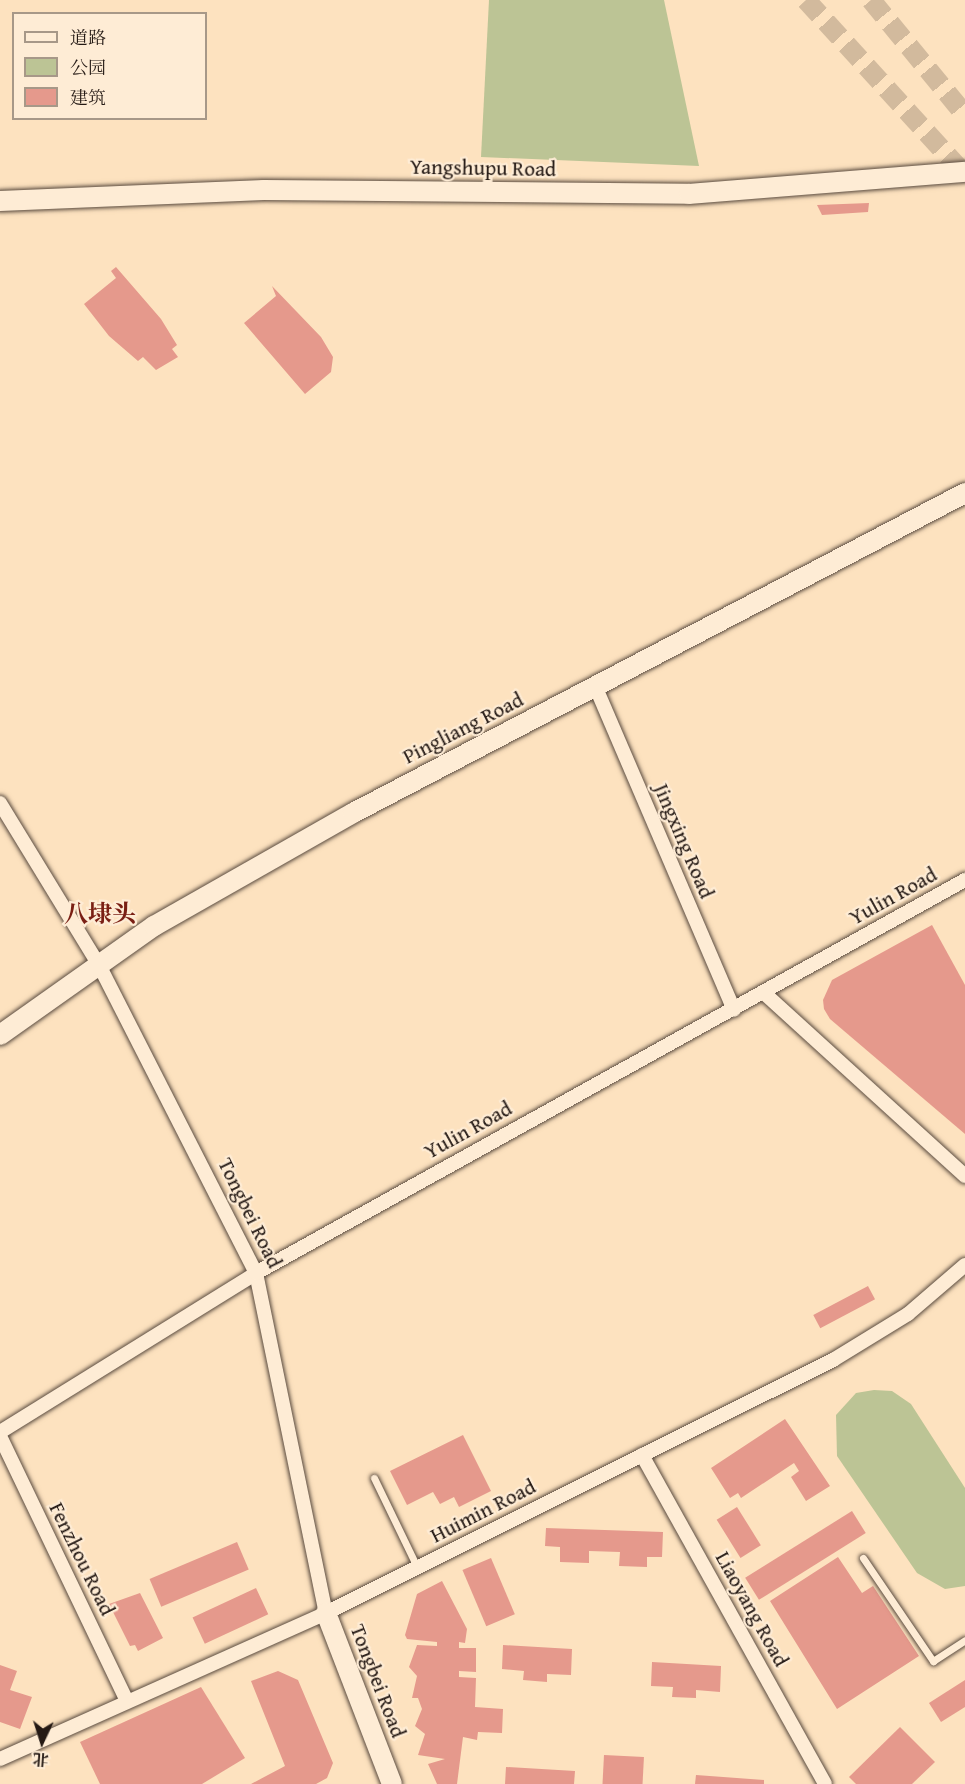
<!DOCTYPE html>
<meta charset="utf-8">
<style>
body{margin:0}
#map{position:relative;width:965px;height:1784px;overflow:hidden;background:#fde2bf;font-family:"Gentium Book Plus","Noto Serif SC",serif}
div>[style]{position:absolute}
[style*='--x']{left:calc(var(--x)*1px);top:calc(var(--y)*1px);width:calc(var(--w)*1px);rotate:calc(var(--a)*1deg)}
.green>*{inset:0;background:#bcc495}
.building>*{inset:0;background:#e5998c;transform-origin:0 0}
.secondary-tunnel>*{height:20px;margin-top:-10px;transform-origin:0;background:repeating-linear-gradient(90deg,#d2ba9d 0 20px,transparent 0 30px)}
.roads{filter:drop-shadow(0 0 2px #5a4b3f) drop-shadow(0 0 2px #5a4b3f)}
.lane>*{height:7px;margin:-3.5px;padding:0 3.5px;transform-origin:3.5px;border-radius:3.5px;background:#feecd5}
.street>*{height:14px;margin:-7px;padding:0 7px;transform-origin:7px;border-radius:7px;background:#feecd5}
.secondary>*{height:20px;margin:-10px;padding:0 10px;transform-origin:10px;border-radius:10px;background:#feecd5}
span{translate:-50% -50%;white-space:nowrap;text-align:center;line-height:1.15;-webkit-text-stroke:4.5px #feecd5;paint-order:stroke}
.street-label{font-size:21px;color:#241914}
.quarter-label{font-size:24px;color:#7a1f14;font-weight:700}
.legend{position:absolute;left:12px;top:12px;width:195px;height:108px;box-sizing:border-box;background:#feecd5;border:2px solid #a79888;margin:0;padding:8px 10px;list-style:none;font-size:18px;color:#241914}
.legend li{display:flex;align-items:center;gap:12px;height:30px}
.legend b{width:30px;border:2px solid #a79888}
.north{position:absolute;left:12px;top:1712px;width:60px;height:60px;-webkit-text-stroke:4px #feecd5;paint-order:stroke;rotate:184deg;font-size:16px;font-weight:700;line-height:24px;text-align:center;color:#241914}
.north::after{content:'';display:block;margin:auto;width:21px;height:27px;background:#241914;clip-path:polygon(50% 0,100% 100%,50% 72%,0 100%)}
</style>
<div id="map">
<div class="green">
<div style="clip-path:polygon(489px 0,664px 0,699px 166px,481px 157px)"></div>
<div style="clip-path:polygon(874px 1390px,892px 1391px,911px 1404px,965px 1488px,965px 1586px,945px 1589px,917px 1573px,837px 1456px,836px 1415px,856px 1393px)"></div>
</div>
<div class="building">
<div style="clip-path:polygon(869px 203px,868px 212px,822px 215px,817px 205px)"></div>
<div style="clip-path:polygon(116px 267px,161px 319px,177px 345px,172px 349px,178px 357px,156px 370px,143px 357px,138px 361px,109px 336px,84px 304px,116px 278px,111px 271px)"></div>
<div style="clip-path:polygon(272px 286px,321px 337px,333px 357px,331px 372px,305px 394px,244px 323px,276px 296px)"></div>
<div style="clip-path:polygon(932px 925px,965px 985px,965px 1134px,830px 1019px,824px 1009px,823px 1000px,832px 980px)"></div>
<div style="left:868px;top:1286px;width:15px;height:62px;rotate:62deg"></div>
<div style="clip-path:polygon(785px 1419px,830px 1486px,806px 1501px,791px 1477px,799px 1471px,794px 1463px,741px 1498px,738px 1493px,730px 1498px,711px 1468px)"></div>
<div style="clip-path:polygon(463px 1435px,491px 1491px,459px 1507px,454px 1497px,440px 1504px,433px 1492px,407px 1505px,390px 1471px)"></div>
<div style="left:737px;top:1507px;width:45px;height:24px;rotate:58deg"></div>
<div style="left:852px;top:1511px;width:26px;height:126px;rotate:58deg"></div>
<div style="clip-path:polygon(546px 1528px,663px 1532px,662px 1557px,647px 1557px,647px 1567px,619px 1566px,620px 1552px,589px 1551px,589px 1563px,560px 1562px,560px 1547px,545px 1546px)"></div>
<div style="left:237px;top:1542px;width:30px;height:95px;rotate:67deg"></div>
<div style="clip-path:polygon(838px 1557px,862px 1593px,873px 1586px,919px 1656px,837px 1709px,770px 1601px)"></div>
<div style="left:491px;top:1558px;width:61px;height:31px;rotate:67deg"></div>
<div style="clip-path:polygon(442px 1581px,467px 1629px,465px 1643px,459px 1642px,459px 1648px,476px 1648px,476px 1672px,459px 1671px,459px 1677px,476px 1678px,475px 1707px,503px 1709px,502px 1733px,478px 1732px,477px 1740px,463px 1737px,457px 1784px,437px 1784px,428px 1764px,445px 1759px,418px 1755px,425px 1734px,415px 1726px,422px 1709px,418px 1698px,412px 1698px,417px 1676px,409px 1667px,417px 1645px,437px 1646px,437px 1642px,407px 1639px,405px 1635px,417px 1594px)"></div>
<div style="left:256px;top:1588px;width:29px;height:70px;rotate:65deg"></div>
<div style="clip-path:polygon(140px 1593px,163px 1638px,138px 1651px,135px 1645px,130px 1646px,109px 1604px)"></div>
<div style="clip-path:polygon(503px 1645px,572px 1649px,571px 1675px,547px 1674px,547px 1682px,523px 1680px,524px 1671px,502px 1669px)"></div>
<div style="clip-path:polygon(652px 1662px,721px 1666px,720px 1692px,696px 1690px,696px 1698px,672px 1697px,673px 1687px,651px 1686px)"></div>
<div style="clip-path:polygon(0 1665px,17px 1671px,10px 1690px,32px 1697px,20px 1729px,0 1722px)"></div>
<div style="clip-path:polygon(278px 1671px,298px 1680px,333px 1763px,327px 1778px,316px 1784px,251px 1784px,285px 1766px,251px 1681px)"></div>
<div style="clip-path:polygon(965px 1680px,965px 1707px,941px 1722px,929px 1703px)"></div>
<div style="clip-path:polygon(201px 1687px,245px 1758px,202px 1784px,100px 1784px,80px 1742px)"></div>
<div style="clip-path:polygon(900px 1727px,935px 1762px,912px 1784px,856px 1784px,849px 1777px)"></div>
<div style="left:604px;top:1755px;width:40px;height:29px;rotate:3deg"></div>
<div style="clip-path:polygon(506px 1767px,575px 1771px,574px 1784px,505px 1784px)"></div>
<div style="clip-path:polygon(696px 1775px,764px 1780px,764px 1784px,695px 1784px)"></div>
</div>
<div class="secondary-tunnel">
<div style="--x:806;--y:0;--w:236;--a:47.7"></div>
<div style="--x:871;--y:0;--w:149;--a:50.7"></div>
</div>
<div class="roads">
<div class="lane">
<div style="--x:374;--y:1478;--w:99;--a:64.2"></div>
<div style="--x:863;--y:1558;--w:125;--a:55.8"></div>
<div style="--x:933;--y:1661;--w:38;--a:-33"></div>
</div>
<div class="street">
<div style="--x:596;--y:688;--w:350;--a:66.8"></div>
<div style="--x:0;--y:803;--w:190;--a:58.6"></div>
<div style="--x:99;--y:965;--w:346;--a:63"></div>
<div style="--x:256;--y:1273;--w:347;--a:78.4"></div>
<div style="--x:764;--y:993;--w:272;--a:42.3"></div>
<div style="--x:0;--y:1432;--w:301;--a:-31.8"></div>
<div style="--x:256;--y:1273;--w:811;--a:-29"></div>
<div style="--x:0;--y:1436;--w:294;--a:64.4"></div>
<div style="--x:642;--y:1455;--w:376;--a:60.9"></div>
<div style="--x:0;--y:1759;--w:357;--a:-24.1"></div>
<div style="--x:326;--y:1613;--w:567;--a:-26.52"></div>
<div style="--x:833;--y:1360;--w:88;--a:-31.5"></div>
<div style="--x:908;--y:1314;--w:75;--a:-40.7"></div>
</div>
<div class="secondary">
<div style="--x:0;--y:201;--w:264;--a:-2.4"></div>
<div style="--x:264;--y:190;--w:425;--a:0.5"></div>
<div style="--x:689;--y:194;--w:277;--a:-4.6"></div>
<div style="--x:0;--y:1035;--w:189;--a:-35.3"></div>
<div style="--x:154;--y:926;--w:229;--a:-29.6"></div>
<div style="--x:353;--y:813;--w:691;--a:-27.6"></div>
<div style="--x:326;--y:1613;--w:183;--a:68.9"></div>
</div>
</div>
<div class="street-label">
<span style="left:483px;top:168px;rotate:1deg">Yangshupu Road</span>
<span style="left:463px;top:728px;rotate:-27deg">Pingliang Road</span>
<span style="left:684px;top:841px;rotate:67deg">Jingxing Road</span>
<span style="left:893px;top:896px;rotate:-29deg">Yulin Road</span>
<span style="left:468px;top:1130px;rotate:-29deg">Yulin Road</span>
<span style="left:250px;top:1213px;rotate:64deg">Tongbei Road</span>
<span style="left:483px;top:1511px;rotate:-27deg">Huimin Road</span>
<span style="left:82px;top:1559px;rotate:64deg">Fenzhou Road</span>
<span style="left:752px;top:1609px;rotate:61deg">Liaoyang Road</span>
<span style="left:378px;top:1681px;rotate:69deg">Tongbei Road</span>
</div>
<div class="quarter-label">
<span style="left:100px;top:914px">八埭头</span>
</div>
<ul class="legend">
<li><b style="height:8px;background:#feecd5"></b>道路</li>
<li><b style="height:16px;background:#bcc495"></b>公园</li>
<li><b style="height:16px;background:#e5998c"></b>建筑</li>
</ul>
<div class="north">北</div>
</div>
